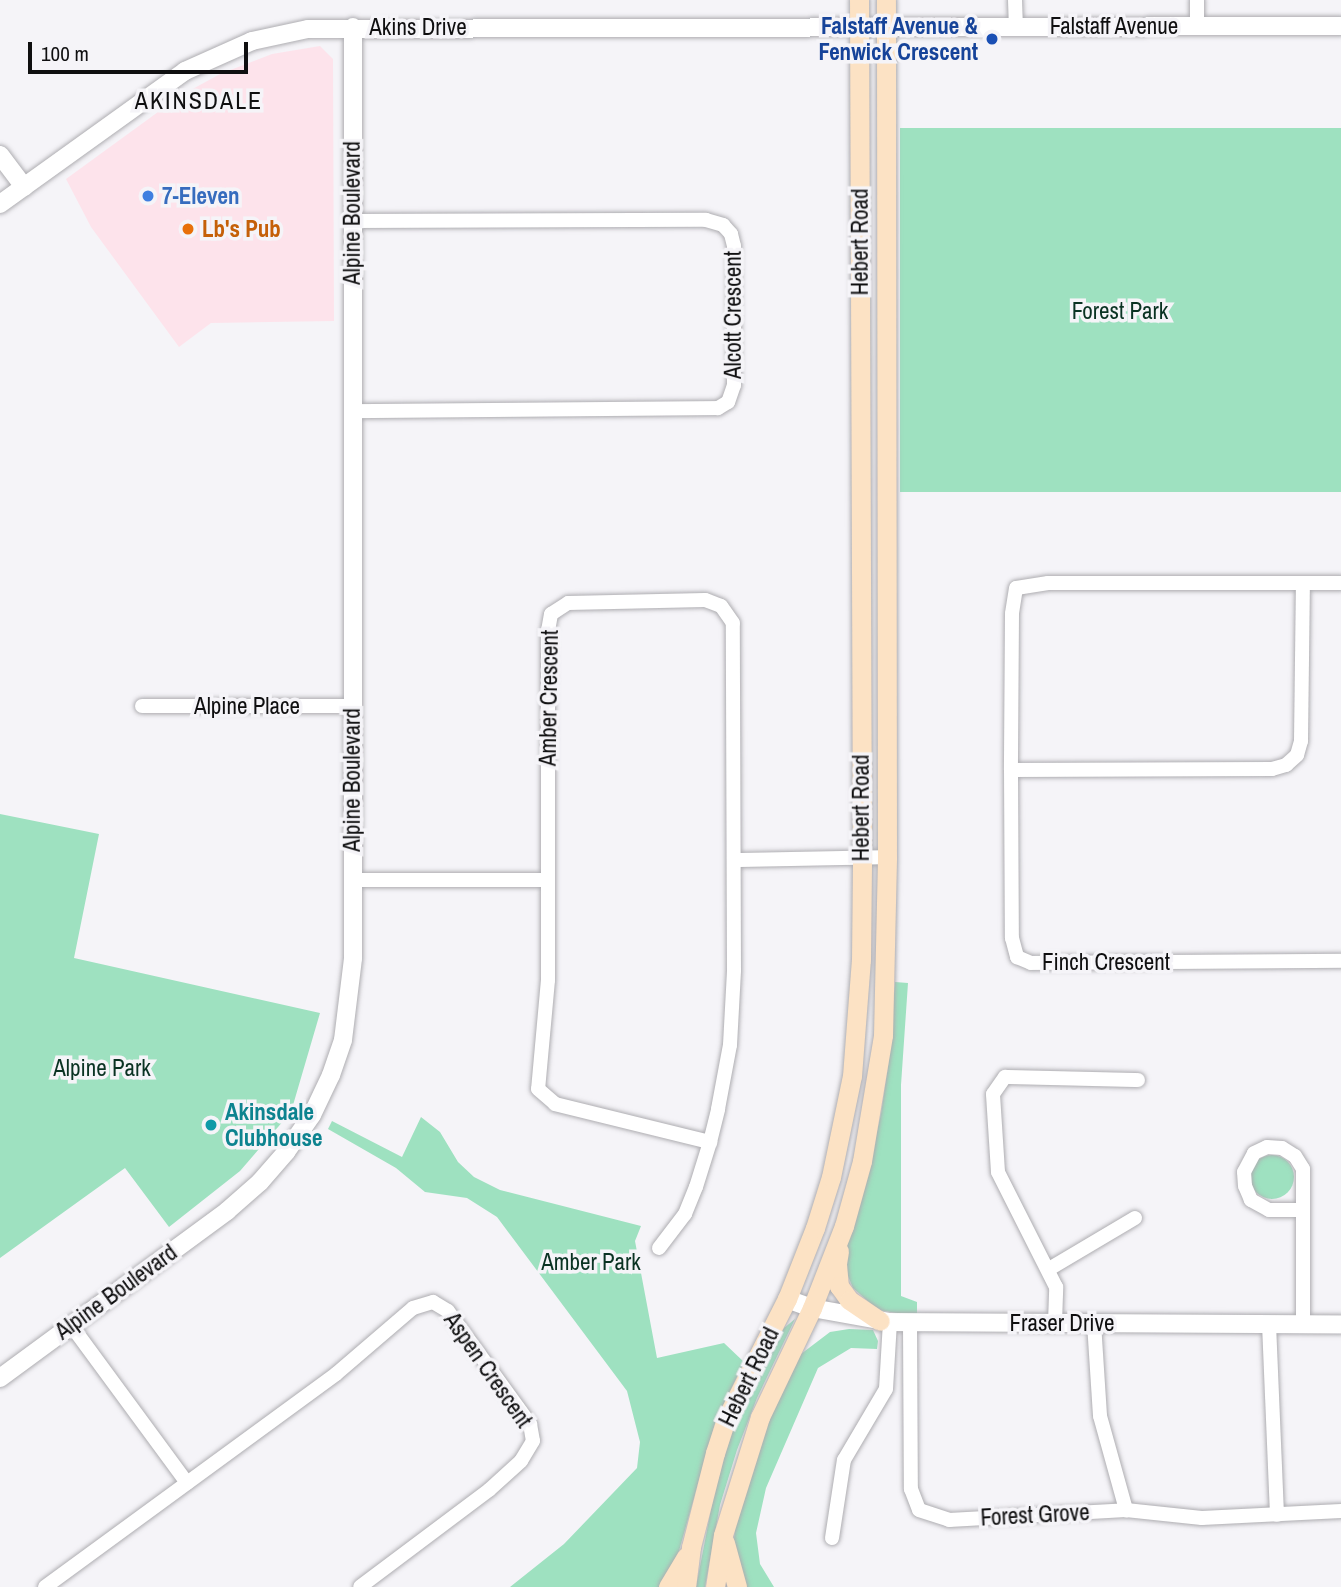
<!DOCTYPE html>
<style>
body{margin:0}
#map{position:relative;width:1341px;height:1587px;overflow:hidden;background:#f5f4f8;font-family:"Archivo Narrow",sans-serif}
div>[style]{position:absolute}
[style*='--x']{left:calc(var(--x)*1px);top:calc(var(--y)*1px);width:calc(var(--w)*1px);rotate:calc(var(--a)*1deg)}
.commercial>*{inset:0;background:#fde3eb}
.green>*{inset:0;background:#9ee1c0;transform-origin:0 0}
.round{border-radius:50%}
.roads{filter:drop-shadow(0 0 2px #aeadb1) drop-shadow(0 0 2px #aeadb1)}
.minor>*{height:14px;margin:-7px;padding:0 7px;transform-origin:7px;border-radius:7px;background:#fff}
.tertiary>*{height:18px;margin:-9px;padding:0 9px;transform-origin:9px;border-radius:9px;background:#fff}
.secondary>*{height:19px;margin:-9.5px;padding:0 9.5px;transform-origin:9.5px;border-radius:9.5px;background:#fce2c4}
.dots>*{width:19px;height:19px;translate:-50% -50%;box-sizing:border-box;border:4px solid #f5f4f8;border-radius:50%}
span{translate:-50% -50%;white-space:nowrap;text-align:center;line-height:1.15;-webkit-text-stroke:7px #f5f4f8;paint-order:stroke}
.transit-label{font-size:23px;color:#164399;font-weight:700}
.right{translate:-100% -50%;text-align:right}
.street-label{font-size:23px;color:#0f0f10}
.shop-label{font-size:23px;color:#366cbe;font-weight:700}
.left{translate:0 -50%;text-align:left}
.food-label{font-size:23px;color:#c56008;font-weight:700}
.park-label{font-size:23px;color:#0a3323}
.culture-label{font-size:23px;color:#0d838f;font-weight:700}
.neighbourhood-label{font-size:24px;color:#0f0f10;letter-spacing:2px}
.scale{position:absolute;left:28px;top:42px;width:220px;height:32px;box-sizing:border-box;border:4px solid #0f0f10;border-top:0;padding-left:9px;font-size:21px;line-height:24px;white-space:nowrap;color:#0f0f10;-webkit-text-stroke:5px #f5f4f8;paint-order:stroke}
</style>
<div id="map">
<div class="commercial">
<div style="clip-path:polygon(320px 46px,333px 59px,334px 321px,211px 323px,179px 347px,91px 227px,66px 179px,180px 96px,220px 74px,272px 54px)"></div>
</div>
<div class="green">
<div style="left:1341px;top:128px;width:364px;height:441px;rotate:90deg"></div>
<div style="clip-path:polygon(0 814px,99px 834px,74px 958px,320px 1013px,291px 1112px,240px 1171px,169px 1227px,125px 1168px,0 1258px)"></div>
<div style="clip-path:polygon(895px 982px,908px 983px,901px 1085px,901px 1296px,917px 1302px,917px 1316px,878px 1310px,853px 1288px,845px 1269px,844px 1250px,863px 1192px,881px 1114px,889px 1060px)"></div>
<div style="clip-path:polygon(421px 1117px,440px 1132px,458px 1162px,474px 1177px,500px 1190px,641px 1226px,635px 1241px,657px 1358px,724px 1343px,744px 1362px,716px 1420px,679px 1551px,660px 1587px,510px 1587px,564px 1544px,637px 1468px,640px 1442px,627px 1391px,497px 1217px,467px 1198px,425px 1192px,396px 1168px,328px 1129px,332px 1121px,402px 1157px)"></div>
<div class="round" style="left:1250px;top:1155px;width:44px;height:44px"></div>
<div style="clip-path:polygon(795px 1319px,757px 1398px,737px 1450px,720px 1505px,705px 1587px,696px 1587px,714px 1494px,731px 1434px,743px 1403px,784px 1328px)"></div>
<div style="clip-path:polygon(849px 1329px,873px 1330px,878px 1341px,877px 1349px,851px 1348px,818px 1368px,766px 1488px,756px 1533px,760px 1564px,774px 1587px,745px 1587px,734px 1540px,736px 1518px,761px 1435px,801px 1354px,830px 1332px)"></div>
</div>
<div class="roads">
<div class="minor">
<div style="--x:1015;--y:0;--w:26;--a:88"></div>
<div style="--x:1197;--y:26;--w:26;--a:-90"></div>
<div style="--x:351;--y:221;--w:355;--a:-0.2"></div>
<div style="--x:706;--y:220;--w:18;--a:16"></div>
<div style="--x:723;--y:225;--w:12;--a:48"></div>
<div style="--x:731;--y:234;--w:12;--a:76"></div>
<div style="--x:734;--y:246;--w:139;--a:90"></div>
<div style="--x:734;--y:385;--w:18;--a:109"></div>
<div style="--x:728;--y:402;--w:12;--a:149"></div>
<div style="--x:718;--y:408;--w:366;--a:179.5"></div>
<div style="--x:1341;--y:583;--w:293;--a:180"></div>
<div style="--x:1048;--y:583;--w:32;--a:171"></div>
<div style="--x:1016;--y:588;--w:26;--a:99"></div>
<div style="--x:1012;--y:614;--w:156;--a:90.4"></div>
<div style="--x:1011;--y:770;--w:168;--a:89.7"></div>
<div style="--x:1012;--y:938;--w:20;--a:75"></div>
<div style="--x:1017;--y:957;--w:15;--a:23"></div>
<div style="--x:1031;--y:963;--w:310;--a:-0.4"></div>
<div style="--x:142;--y:706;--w:209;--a:0"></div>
<div style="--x:1011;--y:770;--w:261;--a:-0.2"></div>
<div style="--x:1272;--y:769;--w:15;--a:-16"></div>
<div style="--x:1286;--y:765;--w:15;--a:-42"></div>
<div style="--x:1297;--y:755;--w:15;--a:-74"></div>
<div style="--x:1301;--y:741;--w:158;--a:-89.3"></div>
<div style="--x:734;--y:860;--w:153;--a:-1.1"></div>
<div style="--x:353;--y:880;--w:194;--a:0"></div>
<div style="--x:1301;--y:1210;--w:32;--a:180"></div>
<div style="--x:1269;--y:1210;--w:21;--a:-151"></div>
<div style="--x:1251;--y:1200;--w:15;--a:-113"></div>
<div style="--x:1245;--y:1186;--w:14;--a:-94"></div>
<div style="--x:1244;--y:1172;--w:21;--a:-62"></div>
<div style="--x:1254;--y:1153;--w:14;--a:-25"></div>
<div style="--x:1267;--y:1147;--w:15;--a:4"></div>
<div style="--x:1282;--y:1148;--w:15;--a:32"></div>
<div style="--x:1295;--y:1156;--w:15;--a:58"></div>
<div style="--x:1303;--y:1169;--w:155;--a:90"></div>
<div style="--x:659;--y:1248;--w:43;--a:-52.6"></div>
<div style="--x:685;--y:1214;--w:29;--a:-68"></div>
<div style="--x:696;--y:1187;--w:47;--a:-72.7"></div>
<div style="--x:710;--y:1142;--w:34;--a:-76"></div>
<div style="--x:718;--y:1109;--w:65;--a:-79.4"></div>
<div style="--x:730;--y:1045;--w:75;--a:-86.9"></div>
<div style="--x:734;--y:970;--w:347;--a:-90.2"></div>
<div style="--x:733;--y:623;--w:21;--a:-125"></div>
<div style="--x:721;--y:606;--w:17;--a:-159"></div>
<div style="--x:705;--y:600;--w:137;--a:178.7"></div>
<div style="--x:568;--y:603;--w:20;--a:147"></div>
<div style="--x:551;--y:614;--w:17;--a:100"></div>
<div style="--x:548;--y:631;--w:349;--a:90"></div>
<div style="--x:548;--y:980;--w:109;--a:95.2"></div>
<div style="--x:538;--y:1089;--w:23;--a:41"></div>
<div style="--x:555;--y:1104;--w:160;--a:13.8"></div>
<div style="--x:1049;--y:1269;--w:100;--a:-30.7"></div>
<div style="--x:910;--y:1323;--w:166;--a:89.7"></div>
<div style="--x:911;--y:1489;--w:22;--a:69"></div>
<div style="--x:919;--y:1510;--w:32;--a:18"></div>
<div style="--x:949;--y:1520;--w:177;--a:-3.2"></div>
<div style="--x:1126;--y:1510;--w:76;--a:6"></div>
<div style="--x:1202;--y:1518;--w:139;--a:-2.9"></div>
<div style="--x:1055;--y:1323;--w:36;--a:-88"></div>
<div style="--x:1056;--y:1287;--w:129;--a:-116.8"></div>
<div style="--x:998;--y:1172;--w:78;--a:-93.7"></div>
<div style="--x:993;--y:1094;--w:21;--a:-55"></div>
<div style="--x:1005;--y:1077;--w:133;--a:1.3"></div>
<div style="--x:1094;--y:1323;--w:93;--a:86.3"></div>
<div style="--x:1100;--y:1416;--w:98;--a:74.5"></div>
<div style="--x:1269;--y:1324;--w:191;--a:87.6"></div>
<div style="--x:71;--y:1325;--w:196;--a:53.7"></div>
<div style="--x:832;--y:1538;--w:79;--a:-81.3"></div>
<div style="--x:844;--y:1460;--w:82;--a:-59.4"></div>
<div style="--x:886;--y:1389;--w:67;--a:-86.6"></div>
<div style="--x:45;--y:1587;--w:361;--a:-36.2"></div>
<div style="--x:336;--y:1374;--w:101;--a:-40.6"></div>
<div style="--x:413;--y:1308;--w:21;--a:-17"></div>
<div style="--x:433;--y:1302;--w:17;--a:31"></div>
<div style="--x:448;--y:1311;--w:140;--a:54"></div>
<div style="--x:530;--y:1424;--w:17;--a:80"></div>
<div style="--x:533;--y:1441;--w:23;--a:121"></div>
<div style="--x:521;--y:1461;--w:43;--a:137.8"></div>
<div style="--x:489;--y:1490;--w:161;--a:143.1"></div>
</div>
<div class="tertiary">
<div style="--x:0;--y:155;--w:40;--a:53"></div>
<div style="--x:0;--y:204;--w:228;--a:-35.7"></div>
<div style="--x:185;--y:71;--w:73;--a:-24.1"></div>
<div style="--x:252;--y:41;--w:57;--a:-12.1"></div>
<div style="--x:308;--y:29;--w:1033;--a:-0.17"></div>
<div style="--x:787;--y:1299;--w:27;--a:20"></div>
<div style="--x:812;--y:1308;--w:79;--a:10.2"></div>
<div style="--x:890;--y:1322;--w:451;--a:0.3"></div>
<div style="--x:0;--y:1378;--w:282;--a:-36.3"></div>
<div style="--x:227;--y:1211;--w:44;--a:-41.3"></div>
<div style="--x:260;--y:1182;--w:40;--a:-49"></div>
<div style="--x:286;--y:1152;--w:45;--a:-54.9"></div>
<div style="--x:312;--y:1115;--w:44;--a:-64.6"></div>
<div style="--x:331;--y:1075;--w:37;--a:-71"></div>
<div style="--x:343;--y:1040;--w:83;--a:-83"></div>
<div style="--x:353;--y:958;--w:931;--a:-90"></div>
</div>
<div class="secondary">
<div style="--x:839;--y:1251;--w:13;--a:99"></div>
<div style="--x:837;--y:1264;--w:22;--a:85"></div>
<div style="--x:839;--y:1286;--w:17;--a:54"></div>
<div style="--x:849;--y:1300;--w:37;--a:34"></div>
<div style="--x:725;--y:1543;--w:46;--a:74.7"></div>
<div style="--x:668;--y:1587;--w:35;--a:-59"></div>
<div style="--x:686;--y:1587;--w:40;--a:-82.9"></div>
<div style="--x:691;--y:1547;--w:97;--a:-75.7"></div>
<div style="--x:715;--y:1453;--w:36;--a:-72"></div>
<div style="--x:726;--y:1419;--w:135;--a:-63.1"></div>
<div style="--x:787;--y:1299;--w:76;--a:-68.5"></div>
<div style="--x:815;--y:1228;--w:53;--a:-72.6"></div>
<div style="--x:831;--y:1177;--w:103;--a:-78.3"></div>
<div style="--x:852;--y:1076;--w:116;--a:-85.6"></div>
<div style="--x:861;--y:960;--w:102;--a:-89.4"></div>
<div style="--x:862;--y:858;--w:858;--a:-90.2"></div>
<div style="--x:715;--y:1587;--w:53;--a:-81.3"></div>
<div style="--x:723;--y:1535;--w:124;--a:-72.6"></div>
<div style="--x:760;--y:1417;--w:121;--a:-64.5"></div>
<div style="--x:812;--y:1308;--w:88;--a:-68.7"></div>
<div style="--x:844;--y:1226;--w:67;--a:-74.5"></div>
<div style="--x:862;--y:1161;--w:128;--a:-80.5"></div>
<div style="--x:883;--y:1035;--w:178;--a:-88.7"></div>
<div style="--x:887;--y:857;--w:857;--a:-90.07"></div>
</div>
</div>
<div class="dots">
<div style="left:992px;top:39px;background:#1a4fb4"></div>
<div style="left:148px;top:196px;background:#3f7fe0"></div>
<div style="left:188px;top:229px;background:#e8710a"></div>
<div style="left:211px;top:1125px;background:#0f9aa8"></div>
</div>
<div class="transit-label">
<span class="right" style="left:978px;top:39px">Falstaff Avenue &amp;<br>Fenwick Crescent</span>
</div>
<div class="street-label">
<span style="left:1114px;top:26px">Falstaff Avenue</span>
<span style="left:418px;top:27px">Akins Drive</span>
<span style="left:352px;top:213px;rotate:-90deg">Alpine Boulevard</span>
<span style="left:860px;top:242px;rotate:-90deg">Hebert Road</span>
<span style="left:733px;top:315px;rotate:-90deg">Alcott Crescent</span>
<span style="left:549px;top:698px;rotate:-89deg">Amber Crescent</span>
<span style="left:247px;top:706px">Alpine Place</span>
<span style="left:352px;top:780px;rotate:-90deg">Alpine Boulevard</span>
<span style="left:861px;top:808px;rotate:-90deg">Hebert Road</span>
<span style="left:1106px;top:962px">Finch Crescent</span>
<span style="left:116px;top:1292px;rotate:-36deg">Alpine Boulevard</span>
<span style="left:1062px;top:1323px">Fraser Drive</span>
<span style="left:488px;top:1370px;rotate:55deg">Aspen Crescent</span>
<span style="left:749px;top:1377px;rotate:-64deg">Hebert Road</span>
<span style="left:1035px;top:1515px;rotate:-3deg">Forest Grove</span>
</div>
<div class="shop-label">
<span class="left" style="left:162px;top:196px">7-Eleven</span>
</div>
<div class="food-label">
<span class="left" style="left:202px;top:229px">Lb's Pub</span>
</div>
<div class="park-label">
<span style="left:1120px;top:311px">Forest Park</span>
<span style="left:102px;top:1068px">Alpine Park</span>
<span style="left:591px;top:1262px">Amber Park</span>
</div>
<div class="culture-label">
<span class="left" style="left:225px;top:1125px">Akinsdale<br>Clubhouse</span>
</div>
<div class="neighbourhood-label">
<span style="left:199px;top:101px">AKINSDALE</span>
</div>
<div class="scale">100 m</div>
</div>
